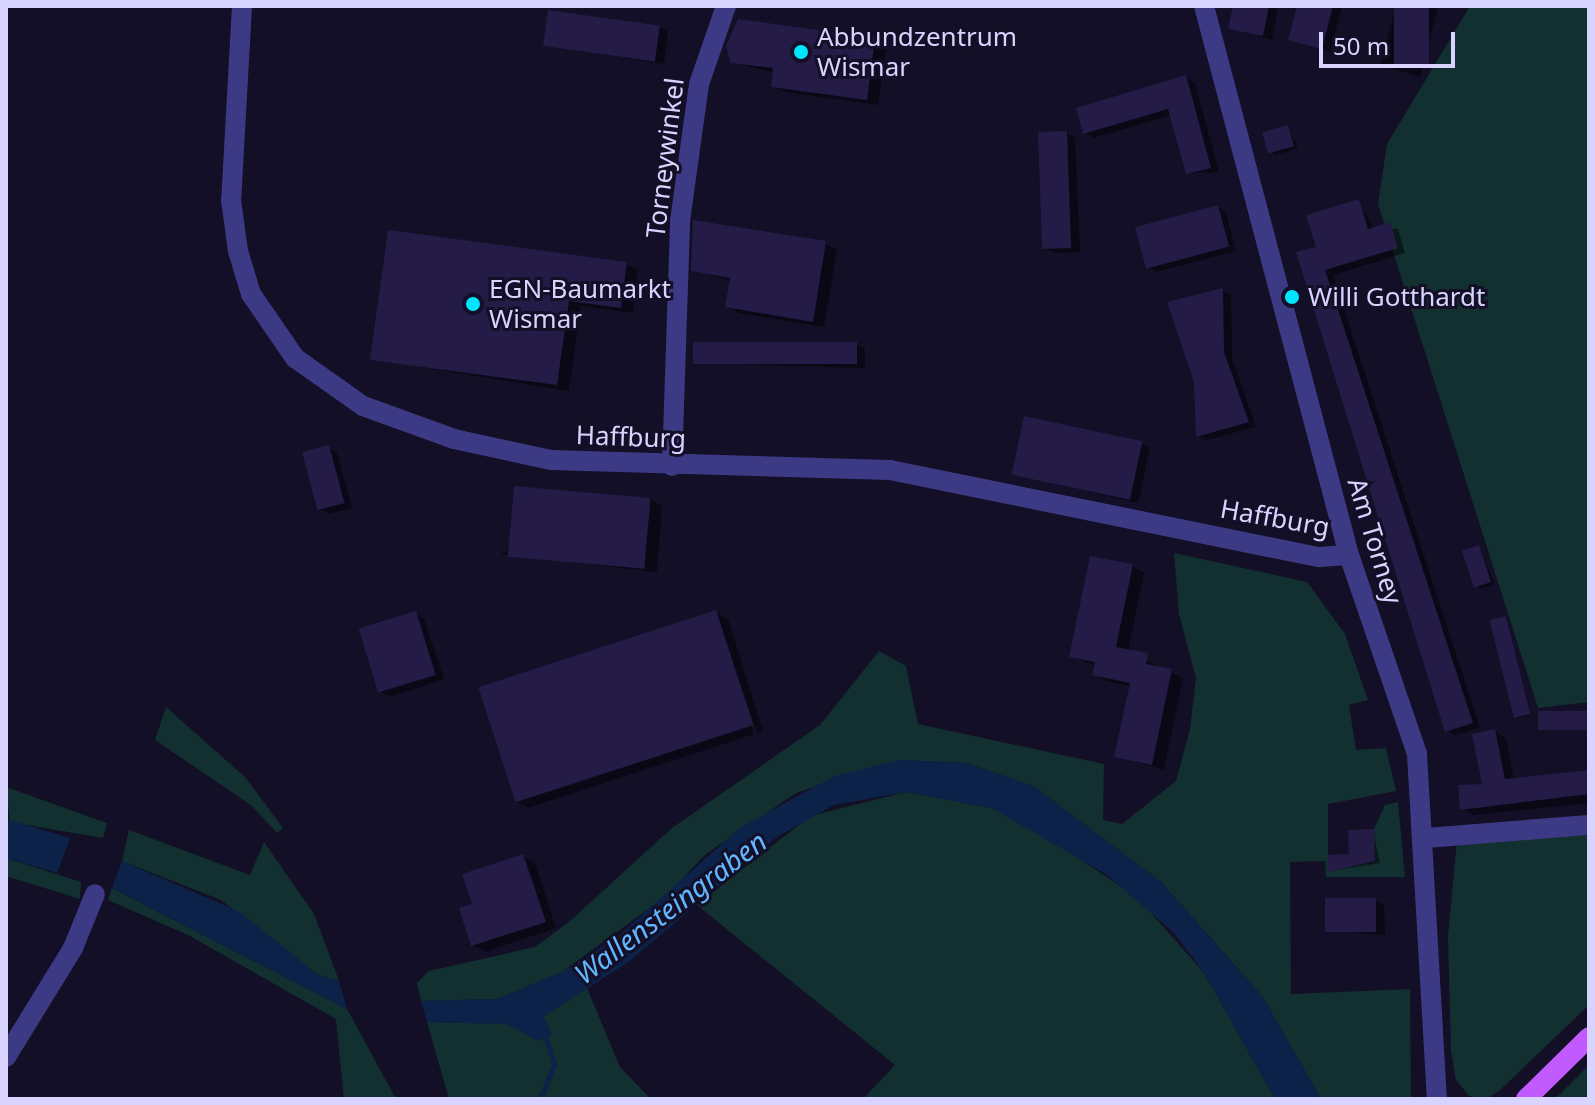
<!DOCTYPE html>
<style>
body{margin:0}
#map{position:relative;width:1595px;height:1105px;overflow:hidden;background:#130f26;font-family:"Noto Sans",sans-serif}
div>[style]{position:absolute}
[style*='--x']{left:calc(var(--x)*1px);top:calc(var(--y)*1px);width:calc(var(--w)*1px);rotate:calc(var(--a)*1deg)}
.green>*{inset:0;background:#12302f}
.water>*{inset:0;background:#0c2248}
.shadow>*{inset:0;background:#0007}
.stream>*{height:5px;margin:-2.5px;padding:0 2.5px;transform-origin:2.5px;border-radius:2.5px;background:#0c2248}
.building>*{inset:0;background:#241b47;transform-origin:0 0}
.minor>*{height:20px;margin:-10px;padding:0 10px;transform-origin:10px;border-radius:10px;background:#3d3a85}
.major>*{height:20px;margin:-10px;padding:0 10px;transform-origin:10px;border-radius:10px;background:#c25bff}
.dots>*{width:22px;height:22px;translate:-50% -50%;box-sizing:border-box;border:4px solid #130f26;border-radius:50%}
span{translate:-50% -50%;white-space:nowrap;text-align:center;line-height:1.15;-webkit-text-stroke:6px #130f26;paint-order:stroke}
.poi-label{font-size:26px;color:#d9d4ff}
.left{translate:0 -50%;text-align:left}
.street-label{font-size:26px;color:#d9d4ff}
.water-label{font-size:28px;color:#62b6ff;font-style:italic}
.frame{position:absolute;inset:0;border:8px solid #d9d4ff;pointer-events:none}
.scale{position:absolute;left:1319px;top:32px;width:136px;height:36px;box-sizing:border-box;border:4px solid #d9d4ff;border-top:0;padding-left:10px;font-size:24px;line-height:28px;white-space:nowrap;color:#d9d4ff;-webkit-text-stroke:6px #130f26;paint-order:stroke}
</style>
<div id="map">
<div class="green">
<div style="clip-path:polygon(1470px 6px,1589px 6px,1589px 702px,1538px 708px,1378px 204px,1387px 144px)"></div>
<div style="clip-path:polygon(1174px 553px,1307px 582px,1345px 634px,1368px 700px,1349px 705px,1356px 750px,1386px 748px,1396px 791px,1328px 804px,1328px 871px,1375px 860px,1374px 829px,1385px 805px,1398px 802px,1405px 877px,1326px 877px,1325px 861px,1290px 862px,1291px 994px,1410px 989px,1411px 1099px,1321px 1099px,1262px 996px,1161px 882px,1033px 786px,966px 763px,899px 760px,796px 793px,706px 854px,665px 897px,562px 972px,497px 999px,421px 1001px,417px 983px,429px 971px,535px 947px,570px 921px,672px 828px,820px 725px,879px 651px,906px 666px,918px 724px,1104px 764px,1103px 820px,1122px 824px,1176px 781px,1190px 729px,1196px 678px,1179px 614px)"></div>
<div style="clip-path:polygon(166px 707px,245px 777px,283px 828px,277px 833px,251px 805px,155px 740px)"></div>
<div style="clip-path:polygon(6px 787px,107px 823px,103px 838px,10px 822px)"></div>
<div style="clip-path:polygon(906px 792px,992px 808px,1026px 823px,1138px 898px,1205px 974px,1275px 1099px,863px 1099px,895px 1065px,697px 905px,810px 816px)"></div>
<div style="clip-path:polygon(129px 830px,250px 875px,264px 842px,314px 914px,339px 981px,318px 975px,221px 900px,122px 861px)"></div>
<div style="clip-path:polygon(1589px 834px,1589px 1005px,1499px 1091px,1486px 1099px,1469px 1096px,1456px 1080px,1451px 1051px,1448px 936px,1457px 840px)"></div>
<div style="clip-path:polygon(6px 858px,81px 882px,80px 899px,6px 876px)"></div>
<div style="clip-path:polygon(112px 888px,347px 1009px,396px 1099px,344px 1099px,336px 1019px,188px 935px,108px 900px)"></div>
<div style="clip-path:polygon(587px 988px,620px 1067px,651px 1099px,449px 1099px,427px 1022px,507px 1024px,532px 1034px,544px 1016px)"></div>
<div style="clip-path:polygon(1589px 1065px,1589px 1099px,1555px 1099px)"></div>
</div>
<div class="water">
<div style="clip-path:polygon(899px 760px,966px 763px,1033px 786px,1161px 882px,1262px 996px,1321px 1099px,1275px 1099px,1205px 974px,1173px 932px,1107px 875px,992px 808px,906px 792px,834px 805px,777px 837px,627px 963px,544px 1016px,552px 1035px,538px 1041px,507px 1024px,427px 1022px,421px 1001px,497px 999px,562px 972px,617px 937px,741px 827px,835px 776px)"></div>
<div style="clip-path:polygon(6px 819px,70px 838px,57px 873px,6px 858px)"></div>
<div style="clip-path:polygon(122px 861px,240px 912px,318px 975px,339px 981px,347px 1009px,112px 888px)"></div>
</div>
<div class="shadow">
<div style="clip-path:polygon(1235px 6px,1278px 6px,1272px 40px,1231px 28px)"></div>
<div style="clip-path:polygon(1299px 6px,1342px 6px,1330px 52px,1290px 39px)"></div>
<div style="clip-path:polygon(1396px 6px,1438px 6px,1420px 77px,1381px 65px)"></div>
<div style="clip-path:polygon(660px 27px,668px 32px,664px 64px,546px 45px)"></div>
<div style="clip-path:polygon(874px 40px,886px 47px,878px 105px,785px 92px,773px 86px,775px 73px,732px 62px)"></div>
<div style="clip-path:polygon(1186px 78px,1195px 83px,1219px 172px,1187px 173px,1172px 115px,1094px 138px,1085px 133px)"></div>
<div style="clip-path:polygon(1287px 127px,1298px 148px,1276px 155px,1270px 152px)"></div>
<div style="clip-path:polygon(1066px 133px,1075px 138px,1080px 252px,1054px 253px,1045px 248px)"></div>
<div style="clip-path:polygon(1359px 202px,1374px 229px,1398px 229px,1405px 253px,1333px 275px,1480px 728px,1455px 735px,1446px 730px,1318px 248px)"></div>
<div style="clip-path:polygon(1218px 207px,1226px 212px,1236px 251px,1156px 272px,1148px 267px)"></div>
<div style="clip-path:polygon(825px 243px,837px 250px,824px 327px,739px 313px,727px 306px,731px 281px,693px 270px)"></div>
<div style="clip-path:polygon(626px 264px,638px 270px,633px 313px,581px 306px,569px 391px,372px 359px)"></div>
<div style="clip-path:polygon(1223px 291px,1231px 295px,1232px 358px,1256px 427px,1207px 440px,1198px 436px)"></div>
<div style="clip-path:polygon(857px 344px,865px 349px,865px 368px,695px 363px)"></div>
<div style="clip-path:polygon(1141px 443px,1150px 448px,1138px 503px,1014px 474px)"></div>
<div style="clip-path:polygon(328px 448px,337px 453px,352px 508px,329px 514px,320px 509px)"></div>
<div style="clip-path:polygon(650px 499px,662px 506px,657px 572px,500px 554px)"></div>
<div style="clip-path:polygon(1479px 547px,1495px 584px,1481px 589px,1475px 585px)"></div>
<div style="clip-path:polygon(1132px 566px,1144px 573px,1128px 652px,1183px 678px,1164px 770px,1117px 756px,1132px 686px,1106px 681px,1095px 674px,1096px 666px,1071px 656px)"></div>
<div style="clip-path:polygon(716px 612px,728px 619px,763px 731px,757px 733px,717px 619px,754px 734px,528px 808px,516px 801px)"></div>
<div style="clip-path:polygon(416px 614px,424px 619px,444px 679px,390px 697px,381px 692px)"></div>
<div style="clip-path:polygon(1506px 618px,1531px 715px,1517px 718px,1515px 717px)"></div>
<div style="clip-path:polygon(1495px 731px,1506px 738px,1514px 780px,1589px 774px,1589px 803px,1473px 815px,1462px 809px,1484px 786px)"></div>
<div style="clip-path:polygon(1373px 831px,1380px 863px,1330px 871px,1351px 856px)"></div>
<div style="clip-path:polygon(523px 856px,535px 863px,556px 928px,485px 952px,473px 945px,475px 905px)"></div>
<div style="clip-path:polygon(1376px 900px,1384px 905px,1385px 935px,1328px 931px)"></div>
</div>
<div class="stream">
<div style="--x:540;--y:1099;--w:38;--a:-68"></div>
<div style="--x:554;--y:1064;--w:27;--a:-107"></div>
</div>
<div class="building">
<div style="clip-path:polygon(1233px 6px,1269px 6px,1263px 36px,1228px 29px)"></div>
<div style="clip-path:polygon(1297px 6px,1333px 6px,1322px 49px,1288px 40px)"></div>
<div style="left:1394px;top:6px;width:35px;height:62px"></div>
<div style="left:548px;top:10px;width:113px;height:36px;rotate:8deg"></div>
<div style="clip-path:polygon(738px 19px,875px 38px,867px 100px,771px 87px,773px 68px,731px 63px,726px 46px)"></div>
<div style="clip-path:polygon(1186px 75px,1211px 168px,1186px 174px,1168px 109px,1083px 134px,1076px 108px)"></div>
<div style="left:1288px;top:125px;width:22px;height:27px;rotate:74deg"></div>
<div style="left:1067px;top:131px;width:117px;height:29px;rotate:88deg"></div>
<div style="clip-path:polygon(1359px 199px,1368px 229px,1390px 222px,1398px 248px,1325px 270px,1473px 723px,1445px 732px,1296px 252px,1316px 247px,1306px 215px)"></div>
<div style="left:1218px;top:205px;width:43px;height:86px;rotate:75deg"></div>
<div style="clip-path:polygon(693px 220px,826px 241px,813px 322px,725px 307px,730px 278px,691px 271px)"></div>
<div style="clip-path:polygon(388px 230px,627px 262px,621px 308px,569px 301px,557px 385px,370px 360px)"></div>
<div style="clip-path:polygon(1223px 288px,1224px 352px,1249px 422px,1196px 437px,1194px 382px,1167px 302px)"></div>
<div style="left:693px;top:342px;width:164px;height:22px"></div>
<div style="left:1024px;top:416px;width:121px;height:60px;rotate:12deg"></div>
<div style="left:329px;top:445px;width:60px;height:28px;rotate:75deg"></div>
<div style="left:514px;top:486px;width:137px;height:71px;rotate:5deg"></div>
<div style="left:1479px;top:545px;width:39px;height:18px;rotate:72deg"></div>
<div style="clip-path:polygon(1090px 556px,1133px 564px,1116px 647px,1148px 653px,1146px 664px,1172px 669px,1152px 765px,1114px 757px,1130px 683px,1092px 675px,1095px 662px,1069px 657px)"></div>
<div style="left:716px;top:610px;width:121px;height:250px;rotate:72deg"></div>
<div style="left:416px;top:611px;width:67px;height:60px;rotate:73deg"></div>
<div style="left:1506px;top:616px;width:101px;height:17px;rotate:76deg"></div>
<div style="left:1589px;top:711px;width:19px;height:51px;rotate:90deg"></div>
<div style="clip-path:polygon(1495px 729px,1505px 779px,1589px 770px,1589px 794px,1460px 810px,1458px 785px,1482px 784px,1472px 734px)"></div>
<div style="clip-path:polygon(1374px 829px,1375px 861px,1328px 872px,1328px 855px,1349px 854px,1348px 830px)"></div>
<div style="clip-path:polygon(523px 854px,546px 922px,471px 946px,459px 908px,472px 904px,462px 874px)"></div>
<div style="left:1325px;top:898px;width:51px;height:34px"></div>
</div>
<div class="minor">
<div style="--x:242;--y:6;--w:194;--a:93.2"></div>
<div style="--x:231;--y:200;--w:51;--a:82.2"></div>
<div style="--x:238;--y:251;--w:45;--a:73.2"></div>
<div style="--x:251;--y:294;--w:78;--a:55.5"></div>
<div style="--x:295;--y:358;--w:83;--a:35.2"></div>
<div style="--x:363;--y:406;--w:97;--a:19.9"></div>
<div style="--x:454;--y:439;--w:99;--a:12.2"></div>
<div style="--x:551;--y:460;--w:339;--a:1.7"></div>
<div style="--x:890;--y:470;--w:438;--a:11.5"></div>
<div style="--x:1319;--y:557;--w:30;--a:-4"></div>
<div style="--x:1204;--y:6;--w:568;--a:75.21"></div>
<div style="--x:1349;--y:555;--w:210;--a:71.1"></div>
<div style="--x:1417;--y:754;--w:346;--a:86.7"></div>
<div style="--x:672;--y:466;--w:245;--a:-88.1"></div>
<div style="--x:680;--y:221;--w:138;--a:-82.1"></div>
<div style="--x:699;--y:84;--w:83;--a:-70.9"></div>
<div style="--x:1426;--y:838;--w:164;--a:-4.6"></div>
<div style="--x:6;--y:1057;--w:128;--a:-58.4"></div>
<div style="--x:73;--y:948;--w:58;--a:-67.8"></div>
</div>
<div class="major">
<div style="--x:1526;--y:1099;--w:88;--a:-44.5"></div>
</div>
<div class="dots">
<div style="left:801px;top:52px;background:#00e5ff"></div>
<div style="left:1292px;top:297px;background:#00e5ff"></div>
<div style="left:473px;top:304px;background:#00e5ff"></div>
</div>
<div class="poi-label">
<span class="left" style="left:817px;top:52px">Abbundzentrum<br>Wismar</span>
<span class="left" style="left:489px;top:304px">EGN-Baumarkt<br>Wismar</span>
<span class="left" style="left:1308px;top:297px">Willi Gotthardt</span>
</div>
<div class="street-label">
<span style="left:665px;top:158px;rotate:-83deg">Torneywinkel</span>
<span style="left:631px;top:437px;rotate:2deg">Haffburg</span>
<span style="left:1275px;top:518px;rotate:10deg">Haffburg</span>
<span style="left:1375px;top:541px;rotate:73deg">Am Torney</span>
</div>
<div class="water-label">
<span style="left:670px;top:907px;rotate:-37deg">Wallensteingraben</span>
</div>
<div class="frame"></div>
<div class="scale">50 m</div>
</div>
